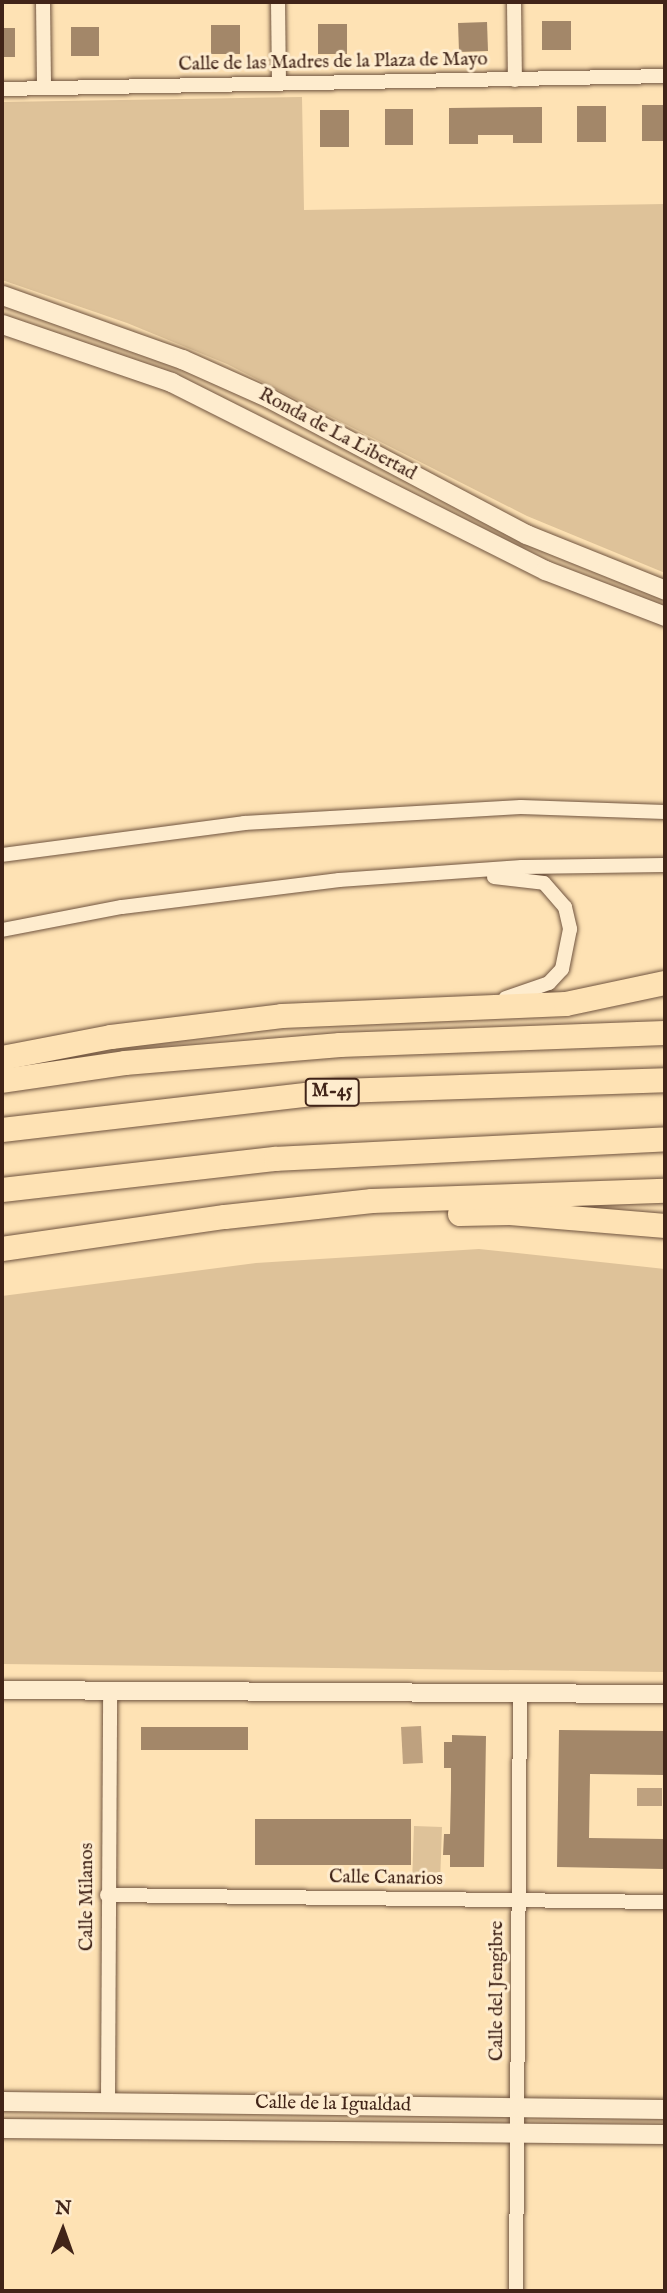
<!DOCTYPE html>
<style>
body{margin:0}
#map{position:relative;width:667px;height:2293px;overflow:hidden;background:#fee2b4;font-family:"IM FELL English",serif}
div>[style]{position:absolute}
[style*='--x']{left:calc(var(--x)*1px);top:calc(var(--y)*1px);width:calc(var(--w)*1px);rotate:calc(var(--a)*1deg)}
.green>*{inset:0;background:#dec299;transform-origin:0 0}
.water>*{inset:0;background:#bea17f;transform-origin:0 0}
.building>*{inset:0;background:#a38769;transform-origin:0 0}
.roads{filter:drop-shadow(0 0 2px #70543f) drop-shadow(0 0 2px #70543f)}
.minor>*{height:14px;margin:-7px;padding:0 7px;transform-origin:7px;border-radius:7px;background:#feecce}
.tertiary>*{height:18px;margin:-9px;padding:0 9px;transform-origin:9px;border-radius:9px;background:#feecce}
.secondary>*{height:19px;margin:-9.5px;padding:0 9.5px;transform-origin:9.5px;border-radius:9.5px;background:#feecce}
.motorway>*{height:24px;margin:-12px;padding:0 12px;transform-origin:12px;border-radius:12px;background:#fee2b4}
span{translate:-50% -50%;white-space:nowrap;text-align:center;line-height:1.15;-webkit-text-stroke:6px #feecce;paint-order:stroke}
.shield-label span{padding:2px 5px;background:#feecce;border:2px solid;border-radius:5px;-webkit-text-stroke-width:0}
.shield-label{font-size:18px;color:#412418;font-weight:700}
.street-label{font-size:19px;color:#412418}
.frame{position:absolute;inset:0;border:4px solid #412418;pointer-events:none}
.north{position:absolute;left:28px;top:2195px;width:70px;height:70px;-webkit-text-stroke:5px #feecce;paint-order:stroke;rotate:1deg;font-size:19px;font-weight:700;line-height:28px;text-align:center;color:#412418}
.north::after{content:'';display:block;margin:auto;width:24px;height:32px;background:#412418;clip-path:polygon(50% 0,100% 100%,50% 72%,0 100%)}
</style>
<div id="map">
<div class="green">
<div style="clip-path:polygon(302px 97px,304px 210px,665px 204px,665px 573px,527px 516px,227px 364px,127px 323px,2px 280px,2px 102px)"></div>
<div style="clip-path:polygon(479px 1249px,665px 1269px,665px 1672px,2px 1664px,2px 1296px,256px 1263px)"></div>
<div style="left:414px;top:1826px;width:28px;height:52px;rotate:2deg"></div>
</div>
<div class="water">
<div style="left:421px;top:1726px;width:37px;height:20px;rotate:87deg"></div>
<div style="left:637px;top:1788px;width:25px;height:18px"></div>
</div>
<div class="building">
<div style="left:542px;top:21px;width:29px;height:29px"></div>
<div style="left:487px;top:22px;width:29px;height:29px;rotate:88deg"></div>
<div style="left:347px;top:24px;width:30px;height:29px;rotate:90deg"></div>
<div style="left:240px;top:25px;width:29px;height:29px;rotate:90deg"></div>
<div style="left:71px;top:27px;width:28px;height:29px"></div>
<div style="left:2px;top:28px;width:13px;height:29px"></div>
<div style="left:642px;top:105px;width:23px;height:36px"></div>
<div style="left:577px;top:106px;width:29px;height:36px"></div>
<div style="clip-path:polygon(542px 107px,542px 143px,513px 143px,513px 135px,478px 135px,478px 144px,449px 144px,449px 108px)"></div>
<div style="left:385px;top:109px;width:28px;height:36px"></div>
<div style="left:320px;top:110px;width:29px;height:37px"></div>
<div style="left:141px;top:1727px;width:107px;height:23px"></div>
<div style="clip-path:polygon(559px 1730px,665px 1731px,665px 1775px,590px 1774px,589px 1838px,665px 1839px,665px 1869px,557px 1867px)"></div>
<div style="clip-path:polygon(452px 1735px,486px 1736px,484px 1867px,450px 1867px,450px 1855px,443px 1855px,444px 1834px,450px 1834px,451px 1788px,451px 1768px,444px 1768px,444px 1742px,452px 1742px)"></div>
<div style="left:255px;top:1819px;width:156px;height:46px"></div>
</div>
<div class="roads">
<div class="minor">
<div style="--x:43;--y:2;--w:86;--a:89.3"></div>
<div style="--x:278;--y:2;--w:81;--a:89.3"></div>
<div style="--x:514;--y:2;--w:78;--a:89.3"></div>
<div style="--x:2;--y:89;--w:663;--a:-1.12"></div>
<div style="--x:2;--y:855;--w:244;--a:-7.5"></div>
<div style="--x:244;--y:823;--w:277;--a:-3.3"></div>
<div style="--x:521;--y:807;--w:144;--a:2"></div>
<div style="--x:494;--y:877;--w:50;--a:6.8"></div>
<div style="--x:544;--y:883;--w:32;--a:49"></div>
<div style="--x:565;--y:907;--w:23;--a:77"></div>
<div style="--x:570;--y:929;--w:41;--a:101.3"></div>
<div style="--x:562;--y:969;--w:19;--a:133"></div>
<div style="--x:549;--y:983;--w:46;--a:160.8"></div>
<div style="--x:2;--y:930;--w:122;--a:-10.9"></div>
<div style="--x:122;--y:907;--w:219;--a:-7.1"></div>
<div style="--x:339;--y:880;--w:183;--a:-4.1"></div>
<div style="--x:522;--y:867;--w:143;--a:-0.8"></div>
<div style="--x:107;--y:1895;--w:558;--a:0.72"></div>
<div style="--x:108;--y:2102;--w:411;--a:-89.7"></div>
<div style="--x:516;--y:2291;--w:600;--a:-89.62"></div>
</div>
<div class="tertiary">
<div style="--x:2;--y:1690;--w:663;--a:0.35"></div>
</div>
<div class="secondary">
<div style="--x:2;--y:295;--w:191;--a:19.6"></div>
<div style="--x:182;--y:359;--w:95;--a:24.1"></div>
<div style="--x:269;--y:398;--w:291;--a:27.9"></div>
<div style="--x:526;--y:534;--w:150;--a:21.9"></div>
<div style="--x:2;--y:324;--w:179;--a:18.9"></div>
<div style="--x:171;--y:382;--w:419;--a:26.7"></div>
<div style="--x:545;--y:570;--w:129;--a:21"></div>
<div style="--x:2;--y:2101;--w:663;--a:0.69"></div>
<div style="--x:2;--y:2128;--w:663;--a:0.52"></div>
</div>
<div class="motorway">
<div style="--x:2;--y:1058;--w:111;--a:-10.9"></div>
<div style="--x:111;--y:1037;--w:172;--a:-7"></div>
<div style="--x:282;--y:1016;--w:284;--a:-2.4"></div>
<div style="--x:566;--y:1004;--w:101;--a:-12"></div>
<div style="--x:2;--y:1081;--w:124;--a:-8.3"></div>
<div style="--x:125;--y:1063;--w:216;--a:-4.8"></div>
<div style="--x:340;--y:1045;--w:325;--a:-2.1"></div>
<div style="--x:2;--y:1130;--w:340;--a:-6.6"></div>
<div style="--x:340;--y:1091;--w:325;--a:-1.9"></div>
<div style="--x:2;--y:1190;--w:276;--a:-6.5"></div>
<div style="--x:276;--y:1159;--w:390;--a:-2.9"></div>
<div style="--x:460;--y:1214;--w:50;--a:-1.1"></div>
<div style="--x:510;--y:1213;--w:156;--a:4.8"></div>
<div style="--x:2;--y:1249;--w:225;--a:-8.2"></div>
<div style="--x:225;--y:1217;--w:148;--a:-6.2"></div>
<div style="--x:372;--y:1201;--w:293;--a:-2"></div>
</div>
</div>
<div class="shield-label">
<span style="left:332px;top:1092px">M-45</span>
</div>
<div class="street-label">
<span style="left:333px;top:63px;rotate:-1deg">Calle de las Madres de la Plaza de Mayo</span>
<span style="left:337px;top:435px;rotate:28deg">Ronda de La Libertad</span>
<span style="left:386px;top:1879px;rotate:1deg">Calle Canarios</span>
<span style="left:88px;top:1897px;rotate:-90deg">Calle Milanos</span>
<span style="left:498px;top:1991px;rotate:-90deg">Calle del Jengibre</span>
<span style="left:333px;top:2105px;rotate:1deg">Calle de la Igualdad</span>
</div>
<div class="frame"></div>
<div class="north">N</div>
</div>
